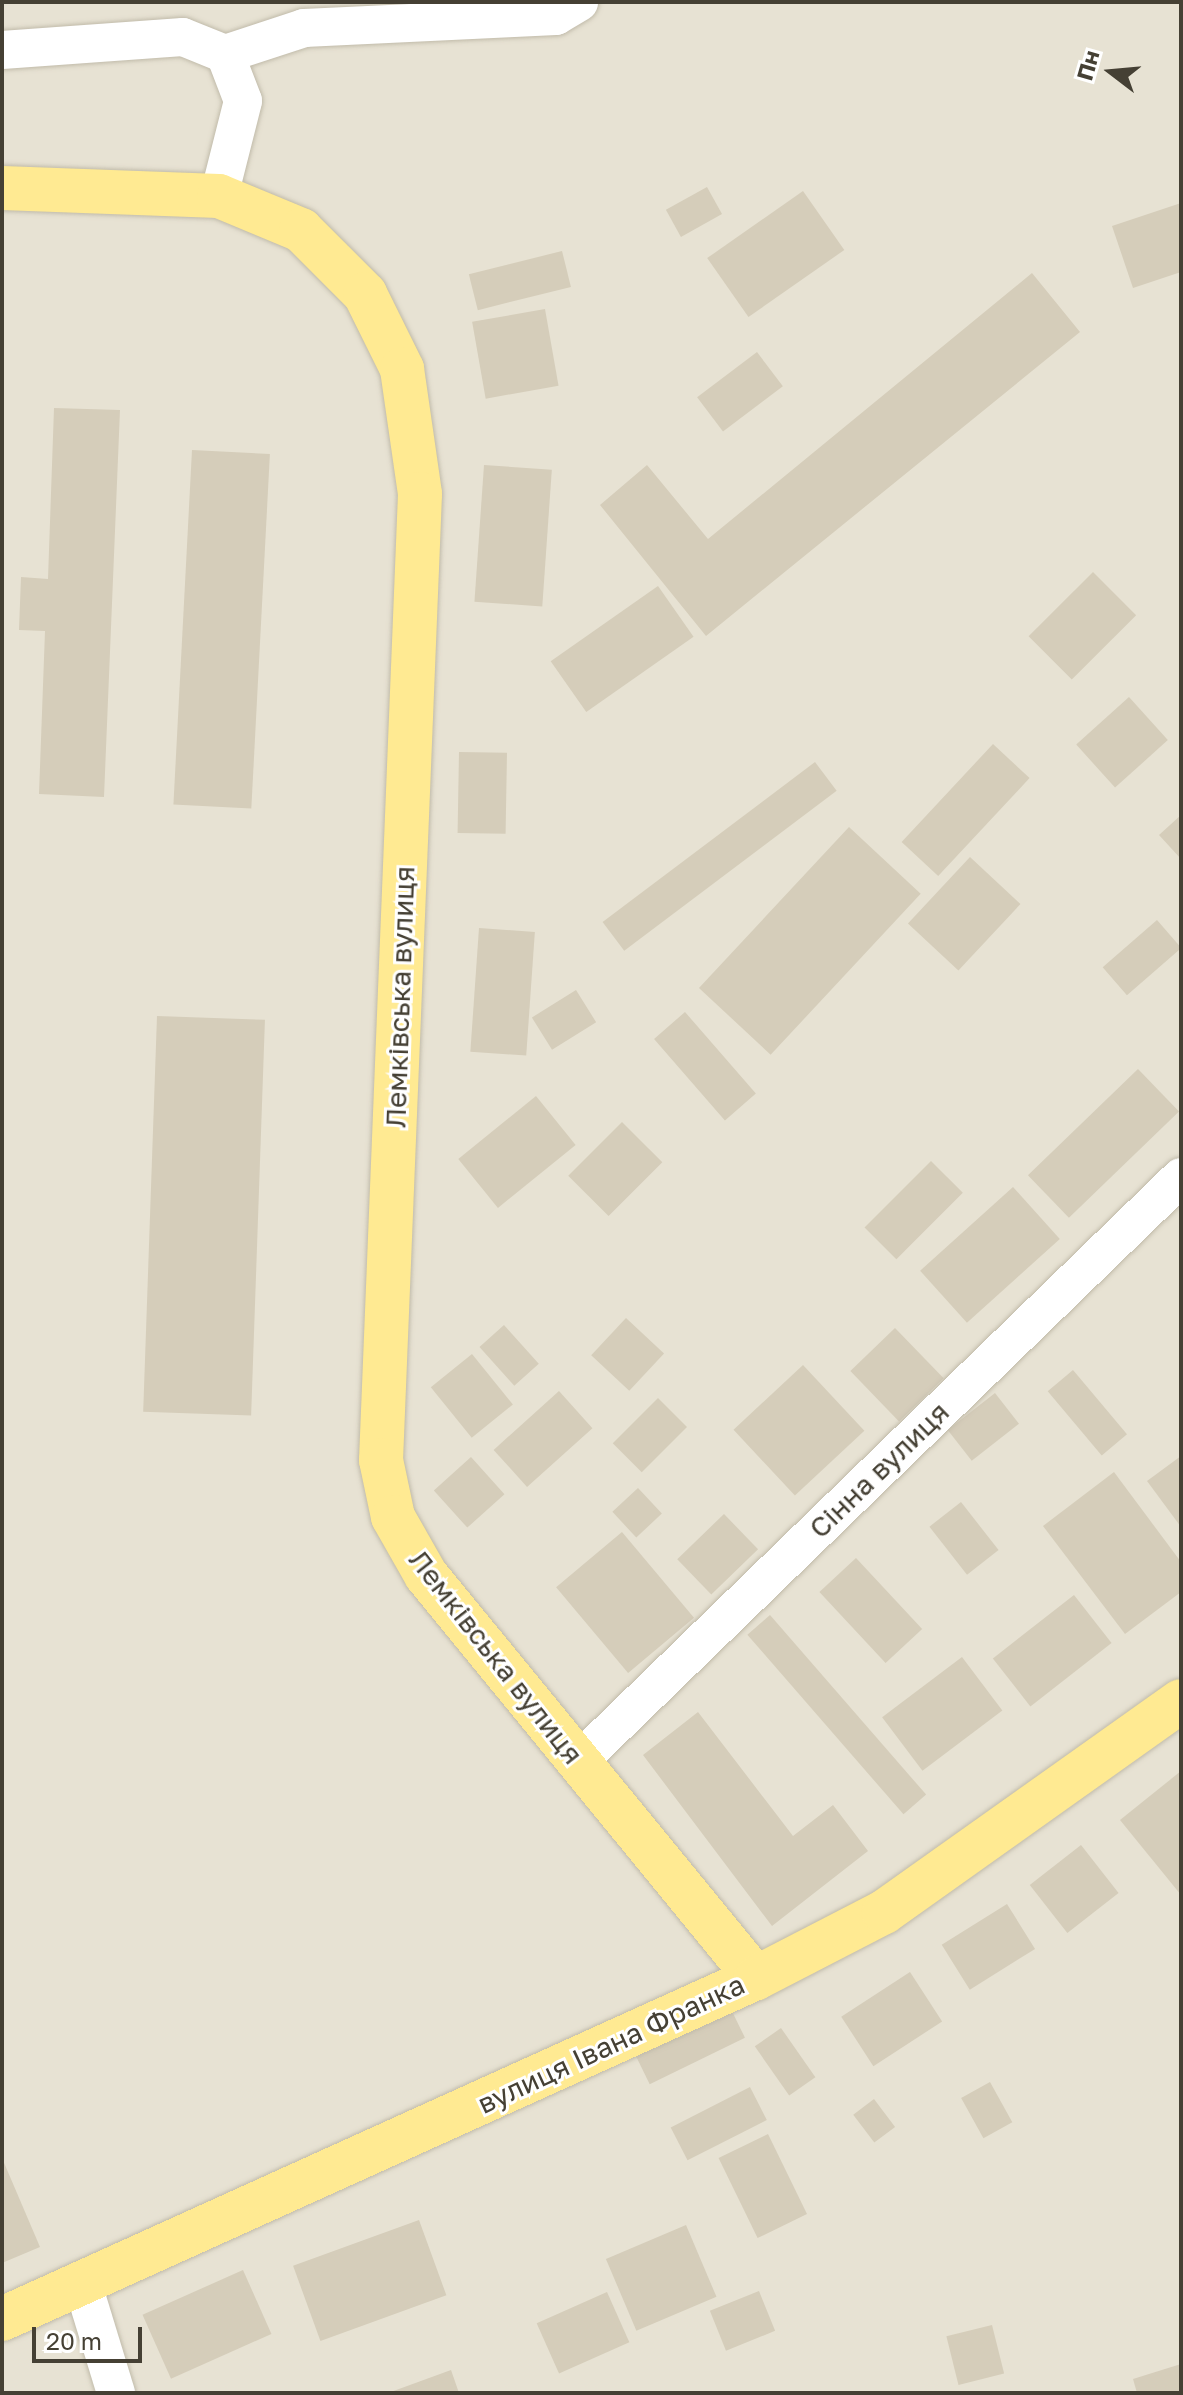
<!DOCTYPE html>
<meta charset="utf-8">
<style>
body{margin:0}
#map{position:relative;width:1183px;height:2395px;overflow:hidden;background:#f3f0e5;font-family:"Golos Text",sans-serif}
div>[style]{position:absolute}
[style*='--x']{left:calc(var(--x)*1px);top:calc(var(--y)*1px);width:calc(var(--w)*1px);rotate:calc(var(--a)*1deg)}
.residential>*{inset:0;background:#e7e2d3;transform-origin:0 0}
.building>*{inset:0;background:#d5cdba;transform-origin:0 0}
.roads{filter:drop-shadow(0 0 2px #c1bbaa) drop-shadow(0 0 2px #c1bbaa)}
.minor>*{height:38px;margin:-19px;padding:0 19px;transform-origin:19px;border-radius:19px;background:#fff}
.major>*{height:44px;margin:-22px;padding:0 22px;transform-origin:22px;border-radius:22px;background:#ffea92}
span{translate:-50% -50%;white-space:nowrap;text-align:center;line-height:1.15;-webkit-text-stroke:6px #fff;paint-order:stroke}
.street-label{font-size:28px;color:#454034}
.frame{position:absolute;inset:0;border:4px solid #454034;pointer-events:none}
.north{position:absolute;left:1071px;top:32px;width:80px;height:80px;-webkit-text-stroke:6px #fff;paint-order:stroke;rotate:286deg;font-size:22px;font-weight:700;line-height:32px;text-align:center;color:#454034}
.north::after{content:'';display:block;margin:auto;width:28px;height:36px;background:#454034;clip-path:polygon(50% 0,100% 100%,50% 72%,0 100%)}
.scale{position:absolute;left:32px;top:2327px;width:110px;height:36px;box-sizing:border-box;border:4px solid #454034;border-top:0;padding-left:10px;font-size:24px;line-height:28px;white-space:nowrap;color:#454034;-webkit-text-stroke:6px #fff;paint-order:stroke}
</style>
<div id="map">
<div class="residential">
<div style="left:2px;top:2px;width:1179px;height:2391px"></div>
</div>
<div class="building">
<div style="left:707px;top:187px;width:31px;height:47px;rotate:61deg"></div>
<div style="left:803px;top:191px;width:72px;height:117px;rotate:55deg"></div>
<div style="clip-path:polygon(1181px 203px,1181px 272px,1133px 288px,1112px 226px)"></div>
<div style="left:562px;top:251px;width:37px;height:96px;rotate:76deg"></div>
<div style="clip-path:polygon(1032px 273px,1080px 332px,706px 636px,600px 505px,647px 465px,708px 539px)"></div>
<div style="left:545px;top:309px;width:78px;height:74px;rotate:80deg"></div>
<div style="left:757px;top:352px;width:43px;height:75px;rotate:53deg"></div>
<div style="clip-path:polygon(54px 408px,120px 410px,104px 797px,39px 794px,45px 631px,19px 630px,21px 577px,48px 579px)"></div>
<div style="left:192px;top:450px;width:78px;height:355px;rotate:3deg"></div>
<div style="left:484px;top:465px;width:68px;height:137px;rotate:4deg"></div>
<div style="left:1093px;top:572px;width:61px;height:91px;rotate:45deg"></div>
<div style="left:658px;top:586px;width:62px;height:131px;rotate:55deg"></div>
<div style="left:1129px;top:697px;width:58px;height:71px;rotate:48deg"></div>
<div style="left:993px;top:744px;width:50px;height:134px;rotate:43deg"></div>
<div style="left:459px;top:752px;width:48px;height:81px;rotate:1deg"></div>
<div style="left:815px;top:762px;width:36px;height:266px;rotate:53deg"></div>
<div style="clip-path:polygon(1181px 815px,1181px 859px,1159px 835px)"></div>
<div style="left:849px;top:827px;width:98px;height:220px;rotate:43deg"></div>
<div style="left:970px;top:857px;width:69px;height:91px;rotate:43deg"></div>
<div style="left:1157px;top:920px;width:37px;height:72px;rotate:49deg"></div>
<div style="left:479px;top:928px;width:56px;height:124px;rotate:4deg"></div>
<div style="left:576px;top:990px;width:38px;height:52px;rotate:58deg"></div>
<div style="left:685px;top:1012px;width:108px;height:41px;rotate:49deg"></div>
<div style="left:157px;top:1016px;width:108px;height:396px;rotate:2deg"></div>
<div style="left:1138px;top:1069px;width:59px;height:153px;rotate:46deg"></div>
<div style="left:536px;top:1096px;width:63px;height:100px;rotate:51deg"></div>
<div style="left:622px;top:1122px;width:57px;height:76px;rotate:45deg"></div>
<div style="left:931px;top:1161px;width:45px;height:94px;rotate:45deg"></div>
<div style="left:1013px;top:1187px;width:70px;height:125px;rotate:48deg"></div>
<div style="left:626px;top:1318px;width:52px;height:51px;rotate:43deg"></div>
<div style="left:504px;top:1325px;width:52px;height:33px;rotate:48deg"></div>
<div style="left:895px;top:1328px;width:70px;height:62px;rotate:46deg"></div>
<div style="left:472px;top:1354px;width:65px;height:53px;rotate:51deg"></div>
<div style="left:803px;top:1365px;width:90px;height:95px;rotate:47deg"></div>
<div style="left:1073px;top:1370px;width:84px;height:33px;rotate:50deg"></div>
<div style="left:559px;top:1391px;width:50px;height:88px;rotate:48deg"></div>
<div style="left:995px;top:1393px;width:39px;height:60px;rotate:52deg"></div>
<div style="left:658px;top:1398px;width:41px;height:64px;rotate:45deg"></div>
<div style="clip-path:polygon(1181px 1456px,1181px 1527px,1147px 1481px)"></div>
<div style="left:471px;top:1457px;width:50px;height:50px;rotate:48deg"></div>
<div style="clip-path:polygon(1114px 1472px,1181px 1562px,1181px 1592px,1125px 1634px,1043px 1526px)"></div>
<div style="left:638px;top:1488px;width:35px;height:35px;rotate:47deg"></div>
<div style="left:961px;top:1502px;width:61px;height:40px;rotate:52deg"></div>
<div style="left:724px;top:1514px;width:49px;height:65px;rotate:46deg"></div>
<div style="left:622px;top:1532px;width:112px;height:86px;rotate:50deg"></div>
<div style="left:856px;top:1558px;width:97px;height:50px;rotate:47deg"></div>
<div style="left:1074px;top:1595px;width:61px;height:103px;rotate:52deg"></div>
<div style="left:770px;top:1615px;width:238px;height:30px;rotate:49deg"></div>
<div style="left:962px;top:1657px;width:67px;height:100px;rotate:53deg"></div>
<div style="clip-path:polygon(698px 1712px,793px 1836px,833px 1805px,868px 1851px,772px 1926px,643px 1755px)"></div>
<div style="clip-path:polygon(1181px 1771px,1181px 1895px,1120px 1820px)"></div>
<div style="left:1081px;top:1845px;width:61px;height:65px;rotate:52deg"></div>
<div style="left:1007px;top:1904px;width:53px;height:77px;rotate:58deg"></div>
<div style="left:910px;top:1972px;width:59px;height:82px;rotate:57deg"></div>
<div style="left:727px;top:2001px;width:41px;height:106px;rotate:64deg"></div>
<div style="left:781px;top:2028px;width:60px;height:32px;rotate:55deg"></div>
<div style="left:990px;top:2082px;width:46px;height:33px;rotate:61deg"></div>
<div style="left:750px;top:2087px;width:37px;height:89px;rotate:63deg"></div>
<div style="left:874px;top:2099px;width:35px;height:26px;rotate:53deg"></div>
<div style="left:768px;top:2134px;width:89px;height:55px;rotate:64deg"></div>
<div style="clip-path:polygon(2px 2158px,40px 2247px,2px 2263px)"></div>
<div style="left:419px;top:2220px;width:80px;height:134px;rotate:70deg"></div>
<div style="left:686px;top:2225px;width:78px;height:87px;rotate:67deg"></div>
<div style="left:243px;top:2270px;width:70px;height:110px;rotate:66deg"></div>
<div style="left:759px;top:2291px;width:43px;height:53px;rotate:68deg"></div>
<div style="left:607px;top:2292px;width:55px;height:77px;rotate:66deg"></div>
<div style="left:992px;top:2325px;width:50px;height:47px;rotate:76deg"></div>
<div style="clip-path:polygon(1181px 2364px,1181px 2393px,1137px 2393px,1133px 2379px)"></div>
<div style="clip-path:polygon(451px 2370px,459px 2393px,388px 2393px)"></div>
</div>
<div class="roads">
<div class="minor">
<div style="--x:2;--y:50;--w:181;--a:-4.1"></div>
<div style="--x:183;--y:37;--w:45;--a:22"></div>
<div style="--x:225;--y:54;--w:50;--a:69"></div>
<div style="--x:243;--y:101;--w:98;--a:104.2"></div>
<div style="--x:225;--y:54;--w:83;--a:-18.2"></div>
<div style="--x:304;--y:28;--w:252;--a:-2.7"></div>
<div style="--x:556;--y:16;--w:27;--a:-31"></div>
<div style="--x:578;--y:1762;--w:840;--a:-44.13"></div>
<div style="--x:83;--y:2285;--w:113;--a:73"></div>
</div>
<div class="major">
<div style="--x:2;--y:188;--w:217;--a:2.1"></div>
<div style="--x:219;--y:196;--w:89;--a:22.5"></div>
<div style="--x:301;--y:230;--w:91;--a:45"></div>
<div style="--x:365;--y:294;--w:84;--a:63.7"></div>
<div style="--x:402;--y:369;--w:126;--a:81.8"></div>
<div style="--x:420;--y:494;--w:967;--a:92.31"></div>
<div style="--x:381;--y:1460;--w:58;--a:78.1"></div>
<div style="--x:393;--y:1517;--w:67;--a:60.4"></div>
<div style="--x:426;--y:1575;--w:521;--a:50.69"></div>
<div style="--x:2;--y:2319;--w:828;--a:-24.34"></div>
<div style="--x:756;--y:1978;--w:144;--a:-27.3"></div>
<div style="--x:884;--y:1912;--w:364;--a:-35.4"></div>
</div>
</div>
<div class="street-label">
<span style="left:400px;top:997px;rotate:-88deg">Лемківська вулиця</span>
<span style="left:879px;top:1470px;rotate:-44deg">Сінна вулиця</span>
<span style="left:496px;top:1657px;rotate:52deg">Лемківська вулиця</span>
<span style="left:611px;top:2044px;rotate:-25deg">вулиця Івана Франка</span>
</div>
<div class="frame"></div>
<div class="north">Пн</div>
<div class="scale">20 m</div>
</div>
